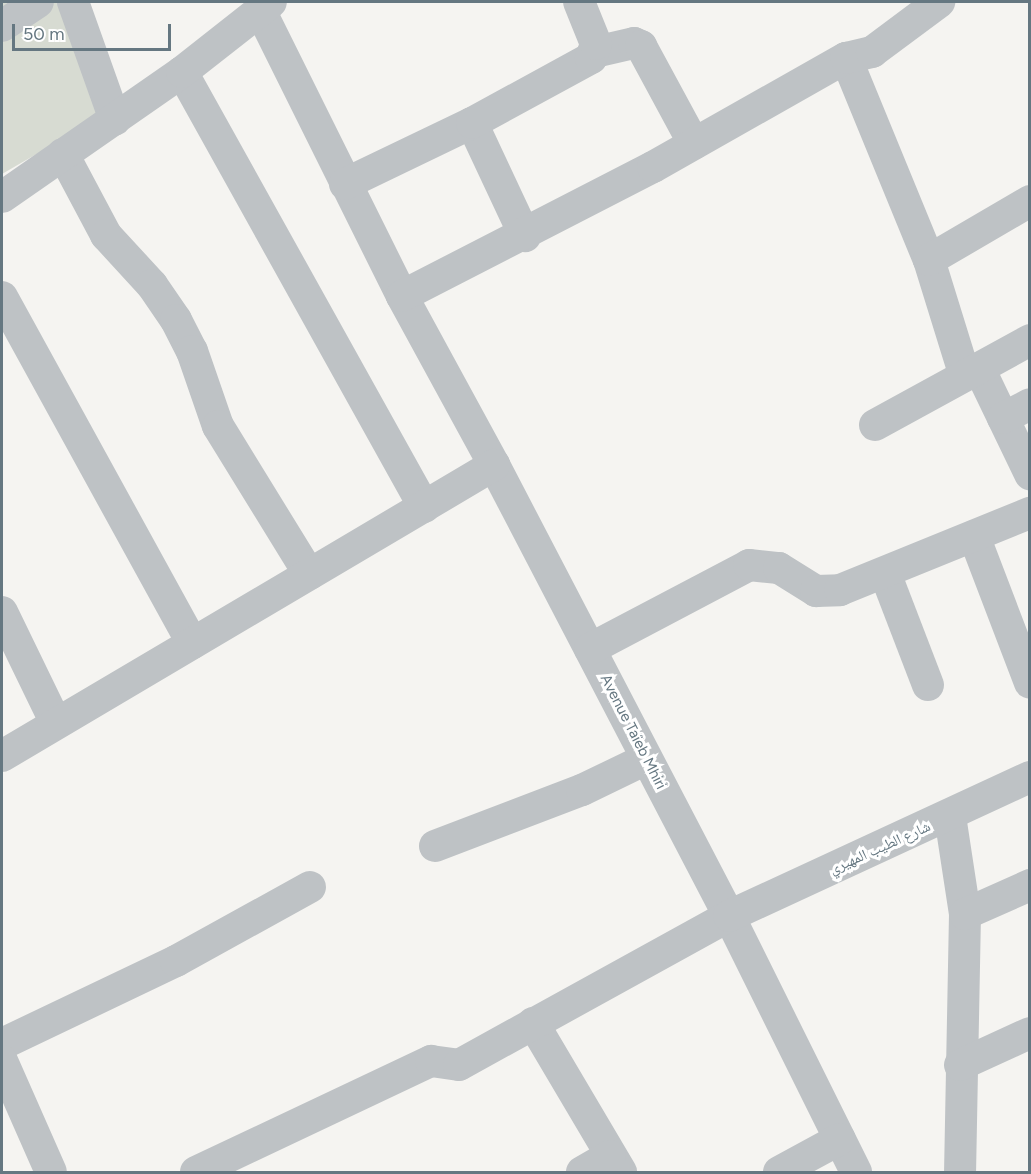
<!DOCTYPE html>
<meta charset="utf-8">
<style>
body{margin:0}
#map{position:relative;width:1031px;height:1174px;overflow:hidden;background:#f5f4f1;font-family:Figtree,"Noto Naskh Arabic",sans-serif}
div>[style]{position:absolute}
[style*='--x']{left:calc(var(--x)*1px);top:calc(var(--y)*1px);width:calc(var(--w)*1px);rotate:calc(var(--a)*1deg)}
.green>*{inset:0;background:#d7dbd2}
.minor>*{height:32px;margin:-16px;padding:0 16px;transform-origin:16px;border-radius:16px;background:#bec2c5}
span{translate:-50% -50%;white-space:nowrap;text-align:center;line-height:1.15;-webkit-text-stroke:6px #fff;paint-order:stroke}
.street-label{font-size:15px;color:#657781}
.frame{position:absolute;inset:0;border:3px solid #657781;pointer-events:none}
.scale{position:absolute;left:12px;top:24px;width:159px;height:27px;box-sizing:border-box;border:3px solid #657781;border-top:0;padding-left:8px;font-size:18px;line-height:21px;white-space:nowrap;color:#657781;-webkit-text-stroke:4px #fff;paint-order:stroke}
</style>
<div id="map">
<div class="green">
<div style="clip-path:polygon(2px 2px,70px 2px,111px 111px,2px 174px)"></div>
</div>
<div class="minor">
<div style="--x:73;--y:2;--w:125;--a:70.4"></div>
<div style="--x:260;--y:10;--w:319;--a:63.6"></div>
<div style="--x:402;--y:296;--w:192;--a:61.4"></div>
<div style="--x:494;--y:465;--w:509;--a:62.48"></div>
<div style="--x:729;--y:916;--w:286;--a:63.6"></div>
<div style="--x:2;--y:26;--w:43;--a:-33.7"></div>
<div style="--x:595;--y:52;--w:40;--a:-13"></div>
<div style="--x:634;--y:43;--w:8;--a:23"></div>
<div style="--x:641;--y:46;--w:111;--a:61.6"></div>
<div style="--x:846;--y:58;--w:218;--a:67.7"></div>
<div style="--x:929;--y:260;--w:121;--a:72.8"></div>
<div style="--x:182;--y:72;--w:498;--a:60.9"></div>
<div style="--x:472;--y:123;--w:125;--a:64.9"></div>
<div style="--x:63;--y:154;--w:92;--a:62"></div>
<div style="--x:106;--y:235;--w:68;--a:47.4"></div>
<div style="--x:152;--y:285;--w:42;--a:55.6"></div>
<div style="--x:176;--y:320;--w:35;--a:63"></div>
<div style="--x:192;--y:351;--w:79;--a:70.9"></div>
<div style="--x:218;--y:426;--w:174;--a:58.4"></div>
<div style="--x:345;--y:184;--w:141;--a:-25.7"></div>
<div style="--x:472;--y:123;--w:136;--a:-28.6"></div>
<div style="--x:591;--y:58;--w:15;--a:-70"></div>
<div style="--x:596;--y:44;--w:45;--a:-112"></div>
<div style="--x:2;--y:197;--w:219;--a:-34.8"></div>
<div style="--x:182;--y:72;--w:113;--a:-38.2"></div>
<div style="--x:929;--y:260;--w:117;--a:-30.3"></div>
<div style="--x:402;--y:296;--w:282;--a:-27.2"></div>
<div style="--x:653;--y:167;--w:222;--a:-29.5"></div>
<div style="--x:846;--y:58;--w:27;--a:-13"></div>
<div style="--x:872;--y:52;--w:84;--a:-36.7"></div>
<div style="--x:2;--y:297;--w:395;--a:61.2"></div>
<div style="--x:979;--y:368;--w:118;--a:64.3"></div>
<div style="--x:1003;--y:418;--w:30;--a:-27"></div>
<div style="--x:875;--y:425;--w:177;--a:-28.7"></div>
<div style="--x:974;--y:536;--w:157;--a:69.1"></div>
<div style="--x:885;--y:573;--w:120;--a:69"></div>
<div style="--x:2;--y:612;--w:123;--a:64.1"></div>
<div style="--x:590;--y:649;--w:180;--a:-27.8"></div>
<div style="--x:749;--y:565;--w:30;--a:6"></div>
<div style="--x:779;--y:568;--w:44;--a:31.9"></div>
<div style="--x:816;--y:591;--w:24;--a:-2"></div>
<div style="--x:840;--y:590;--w:205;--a:-22.1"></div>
<div style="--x:2;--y:756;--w:572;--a:-30.6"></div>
<div style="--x:950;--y:816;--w:99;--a:81.3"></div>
<div style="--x:965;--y:914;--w:258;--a:91.1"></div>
<div style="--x:435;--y:846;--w:157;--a:-20.9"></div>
<div style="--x:582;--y:790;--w:71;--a:-25.8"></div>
<div style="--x:965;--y:914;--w:71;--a:-24"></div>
<div style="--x:533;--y:1023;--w:173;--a:59.4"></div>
<div style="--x:2;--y:1044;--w:193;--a:-25.5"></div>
<div style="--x:176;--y:961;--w:153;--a:-28.9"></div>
<div style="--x:2;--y:1061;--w:121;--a:66.2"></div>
<div style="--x:960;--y:1065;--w:77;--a:-24.6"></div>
<div style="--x:196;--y:1172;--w:260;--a:-25.3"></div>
<div style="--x:431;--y:1061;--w:28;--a:8"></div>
<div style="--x:459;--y:1065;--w:308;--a:-28.9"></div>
<div style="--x:729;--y:916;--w:332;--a:-24.8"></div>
<div style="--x:582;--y:1172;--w:32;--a:-30"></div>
<div style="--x:779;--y:1172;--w:69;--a:-28.4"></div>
</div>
<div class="street-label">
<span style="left:633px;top:732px;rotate:63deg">Avenue Taïeb Mhiri</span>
<span style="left:880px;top:848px;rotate:-24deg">شارع الطيب المهيري</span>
</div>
<div class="frame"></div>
<div class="scale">50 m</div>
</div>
